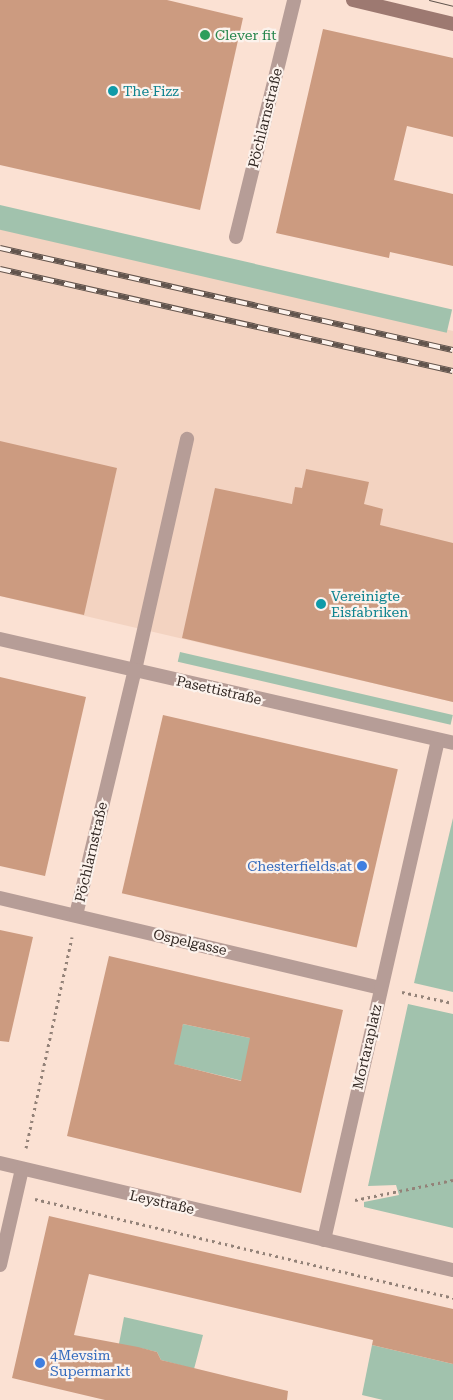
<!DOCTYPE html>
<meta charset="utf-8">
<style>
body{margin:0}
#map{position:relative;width:453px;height:1400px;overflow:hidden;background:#fbe1d3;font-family:"Roboto Serif",serif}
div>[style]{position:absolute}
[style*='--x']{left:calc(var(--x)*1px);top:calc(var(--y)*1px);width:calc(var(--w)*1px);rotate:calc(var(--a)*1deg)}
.built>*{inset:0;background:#f3d3c1}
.green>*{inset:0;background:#a1c2ad;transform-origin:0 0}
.building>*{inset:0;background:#cc9b80;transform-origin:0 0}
.path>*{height:3px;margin-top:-1.5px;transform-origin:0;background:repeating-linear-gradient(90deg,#938278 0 2.5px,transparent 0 6.5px)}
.service>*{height:14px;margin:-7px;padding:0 7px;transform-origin:7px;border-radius:7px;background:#b69d97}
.minor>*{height:14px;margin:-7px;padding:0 7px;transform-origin:7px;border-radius:7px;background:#b69d97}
.secondary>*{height:14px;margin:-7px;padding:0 7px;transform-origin:7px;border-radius:7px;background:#9d7971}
.tram>*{height:1px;margin:-0.5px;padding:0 0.5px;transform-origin:0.5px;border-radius:0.5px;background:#61544d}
.rail>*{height:5.5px;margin-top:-2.75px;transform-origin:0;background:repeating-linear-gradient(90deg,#fcf2ec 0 11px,#61544d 0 22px);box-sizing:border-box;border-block:1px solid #61544d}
.dots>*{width:14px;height:14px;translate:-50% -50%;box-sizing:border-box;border:2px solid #fcf2ec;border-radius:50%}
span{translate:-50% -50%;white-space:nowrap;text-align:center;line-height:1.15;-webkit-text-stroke:4.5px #fcf2ec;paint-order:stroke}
.leisure-label{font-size:14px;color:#27864d}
.left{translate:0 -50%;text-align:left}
.culture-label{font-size:14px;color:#0d838f}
.street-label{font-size:14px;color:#332924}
.shop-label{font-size:14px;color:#366cbe}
.right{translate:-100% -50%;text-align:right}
</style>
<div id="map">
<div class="built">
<div style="clip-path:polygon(0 229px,453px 331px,453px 702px,0 596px)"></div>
</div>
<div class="green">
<div style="left:0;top:205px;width:464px;height:24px;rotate:13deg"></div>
<div style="left:180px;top:652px;width:280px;height:10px;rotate:13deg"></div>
<div style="clip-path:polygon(453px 818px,453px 992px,414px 983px)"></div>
<div style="clip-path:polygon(408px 1004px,453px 1014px,453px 1228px,364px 1207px,364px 1202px,399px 1195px,396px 1185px,368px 1186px)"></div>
<div style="clip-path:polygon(183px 1024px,250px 1038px,251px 1083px,169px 1063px)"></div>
<div style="clip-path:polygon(124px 1317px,203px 1335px,194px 1369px,161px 1360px,157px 1352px,140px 1348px,134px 1353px,118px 1349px)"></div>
<div style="clip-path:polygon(372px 1345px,453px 1364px,453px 1400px,383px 1400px,362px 1395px)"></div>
</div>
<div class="building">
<div style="clip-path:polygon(0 0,167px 0,243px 18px,200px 210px,0 165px)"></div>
<div style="clip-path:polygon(323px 29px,453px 58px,453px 137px,407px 126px,394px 180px,453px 194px,453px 266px,390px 252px,389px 258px,276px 233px)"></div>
<div style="clip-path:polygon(0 441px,117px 468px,84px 615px,0 596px)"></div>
<div style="clip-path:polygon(306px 469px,369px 482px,364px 504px,383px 509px,380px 525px,453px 543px,453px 702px,182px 638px,215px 488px,292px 504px,295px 487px,302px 488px)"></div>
<div style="clip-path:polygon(0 677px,86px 697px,45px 876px,0 866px)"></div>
<div style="left:163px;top:715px;width:241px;height:183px;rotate:13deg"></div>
<div style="clip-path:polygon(0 930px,33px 937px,9px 1042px,0 1041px)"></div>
<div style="clip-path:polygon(evenodd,109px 956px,343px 1010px,301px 1193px,67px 1136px,109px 956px,183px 1024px,250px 1038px,241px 1081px,174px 1064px,183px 1024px)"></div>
<div style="clip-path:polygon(49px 1216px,453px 1309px,453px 1364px,372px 1345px,373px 1340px,89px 1274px,74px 1335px,138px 1347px,157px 1352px,161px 1360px,288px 1391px,287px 1400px,105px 1400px,12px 1378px)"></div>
</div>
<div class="path">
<div style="--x:402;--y:992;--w:52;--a:12.2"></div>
<div style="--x:26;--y:1148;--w:216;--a:-77.7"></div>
<div style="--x:35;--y:1199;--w:430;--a:13.3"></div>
<div style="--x:355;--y:1200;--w:100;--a:-11.5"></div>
</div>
<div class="service">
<div style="--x:135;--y:670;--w:237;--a:-77.3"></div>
</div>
<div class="minor">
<div style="--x:236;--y:237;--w:244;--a:-76.2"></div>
<div style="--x:0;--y:639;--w:465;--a:12.9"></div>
<div style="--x:0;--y:898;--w:391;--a:13.3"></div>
<div style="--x:76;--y:915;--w:252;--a:-76.5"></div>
<div style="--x:0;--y:1163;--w:465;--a:13.3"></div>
<div style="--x:324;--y:1240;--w:513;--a:-77.16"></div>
<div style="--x:0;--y:1265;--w:98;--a:-77.1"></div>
</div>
<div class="secondary">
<div style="--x:353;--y:0;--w:103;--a:13.5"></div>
</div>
<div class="tram">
<div style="--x:429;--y:0;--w:25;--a:14"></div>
</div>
<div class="rail">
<div style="--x:0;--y:248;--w:464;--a:12.7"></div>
<div style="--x:0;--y:269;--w:464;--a:12.7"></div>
</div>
<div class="dots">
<div style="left:205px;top:35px;background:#2e9e5b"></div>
<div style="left:113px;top:91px;background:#0f9aa8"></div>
<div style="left:321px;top:604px;background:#0f9aa8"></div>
<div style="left:362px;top:866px;background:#3f7fe0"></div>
<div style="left:40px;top:1363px;background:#3f7fe0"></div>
</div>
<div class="leisure-label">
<span class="left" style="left:215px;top:35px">Clever fit</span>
</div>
<div class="culture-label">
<span class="left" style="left:123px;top:91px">The Fizz</span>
<span class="left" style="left:331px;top:604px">Vereinigte<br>Eisfabriken</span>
</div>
<div class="street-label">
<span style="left:265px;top:118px;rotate:-76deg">Pöchlarnstraße</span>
<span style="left:219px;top:690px;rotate:13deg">Pasettistraße</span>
<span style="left:91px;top:852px;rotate:-77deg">Pöchlarnstraße</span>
<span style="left:190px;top:942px;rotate:13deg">Ospelgasse</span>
<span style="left:367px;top:1047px;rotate:-77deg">Mortaraplatz</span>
<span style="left:162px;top:1202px;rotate:13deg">Leystraße</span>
</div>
<div class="shop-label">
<span class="right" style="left:352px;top:866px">Chesterfields.at</span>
<span class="left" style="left:50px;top:1363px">4Mevsim<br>Supermarkt</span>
</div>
</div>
